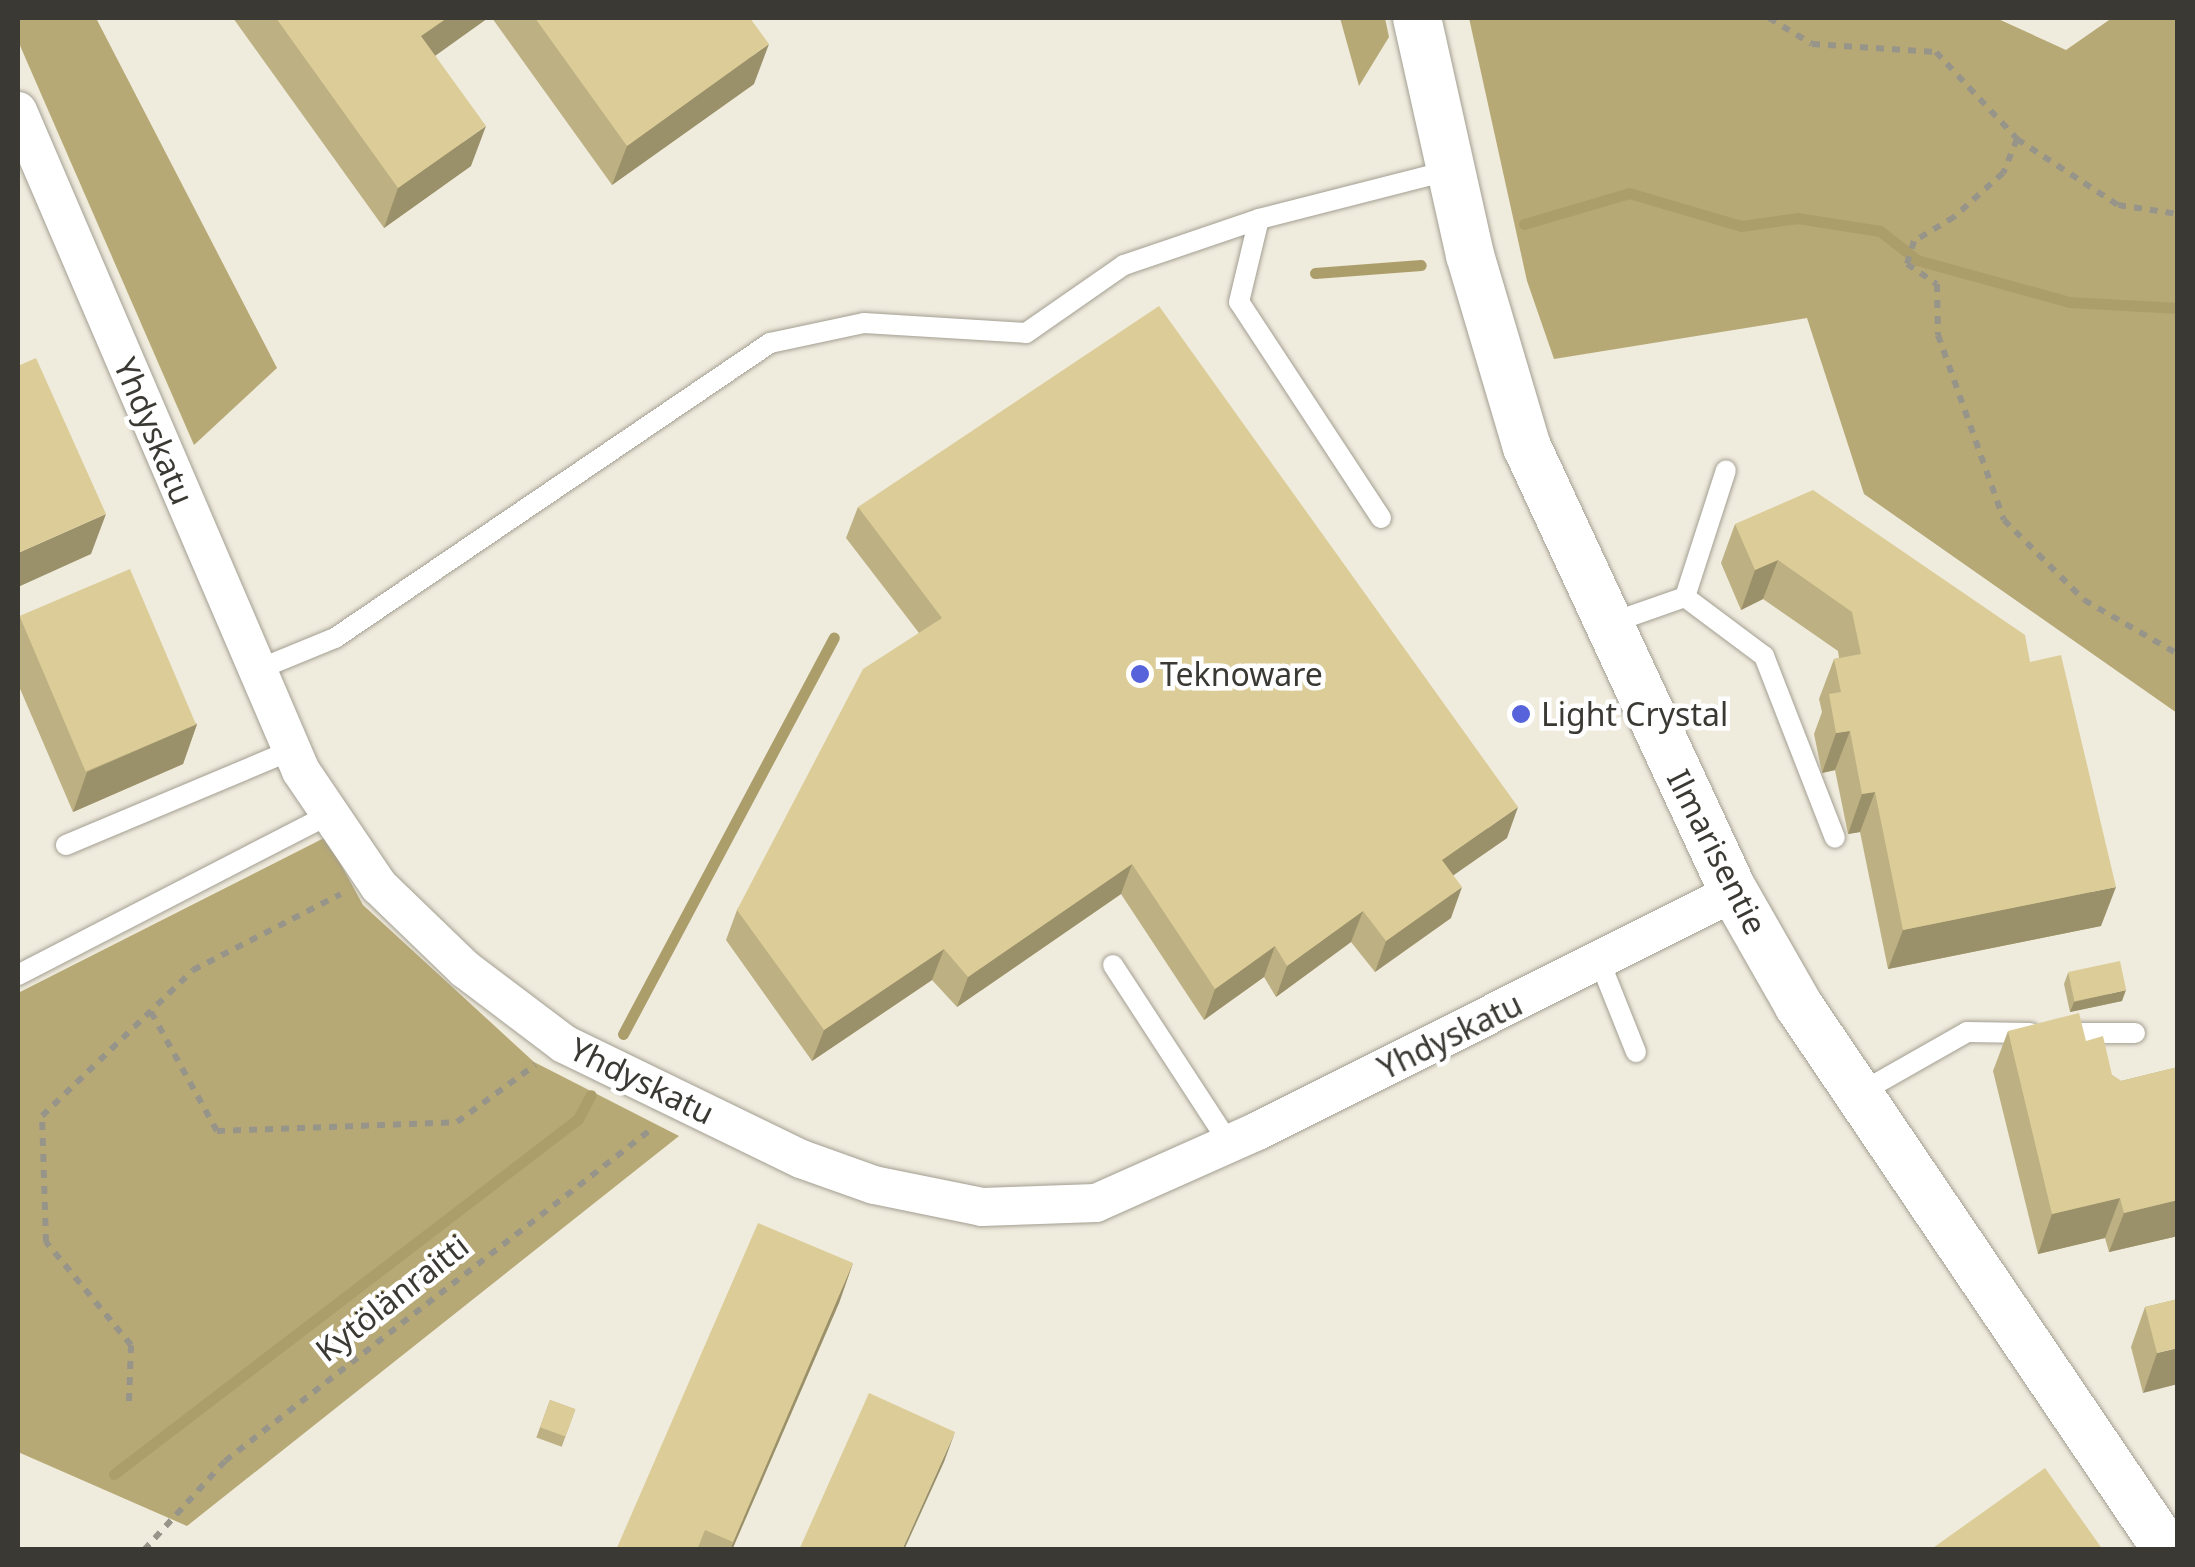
<!DOCTYPE html>
<meta charset="utf-8">
<style>
body{margin:0}
#map{position:relative;width:2195px;height:1567px;overflow:hidden;background:#efebdd;font-family:"Noto Sans",sans-serif}
div>[style]{position:absolute}
[style*='--x']{left:calc(var(--x)*1px);top:calc(var(--y)*1px);width:calc(var(--w)*1px);rotate:calc(var(--a)*1deg)}
.forest>*{inset:0;background:#b7a975}
.stream>*{height:11px;margin:-5.5px;padding:0 5.5px;transform-origin:5.5px;border-radius:5.5px;background:#ac9e6b}
.path>*{height:6px;margin-top:-3px;transform-origin:0;background:repeating-linear-gradient(90deg,#97948a 0 8px,transparent 0 16px)}
.roads{filter:drop-shadow(0 0 2px #a39f92) drop-shadow(0 0 2px #a39f92)}
.service>*{height:20px;margin:-10px;padding:0 10px;transform-origin:10px;border-radius:10px;background:#fff}
.minor>*{height:38px;margin:-19px;padding:0 19px;transform-origin:19px;border-radius:19px;background:#fff}
.tertiary>*{height:48px;margin:-24px;padding:0 24px;transform-origin:24px;border-radius:24px;background:#fff}
.wall>*{inset:0;background:#bdb083;transform-origin:0 0}
.shaded-wall>*{inset:0;background:#9a906a}
.building>*{inset:0;background:#dccd98;transform-origin:0 0}
.dots>*{width:28px;height:28px;translate:-50% -50%;box-sizing:border-box;border:5px solid #fff;border-radius:50%}
span{translate:-50% -50%;white-space:nowrap;text-align:center;line-height:1.15;-webkit-text-stroke:9px #fff;paint-order:stroke}
.street-label{font-size:32px;color:#3b3934}
.poi-label{font-size:32px;color:#3b3934}
.left{translate:0 -50%;text-align:left}
.frame{position:absolute;inset:0;border:20px solid #3b3934;pointer-events:none}
</style>
<div id="map">
<div class="forest">
<div style="clip-path:polygon(18px 18px,96px 18px,277px 368px,194px 445px,18px 41px)"></div>
<div style="clip-path:polygon(1340px 18px,1385px 18px,1389px 37px,1359px 86px)"></div>
<div style="clip-path:polygon(1469px 18px,1996px 18px,2066px 50px,2112px 18px,2177px 18px,2177px 713px,1864px 494px,1807px 318px,1554px 359px,1527px 281px)"></div>
<div style="clip-path:polygon(326px 837px,363px 905px,534px 1062px,679px 1136px,187px 1526px,18px 1452px,18px 993px)"></div>
</div>
<div class="stream">
<div style="--x:1524;--y:224;--w:109;--a:-16.4"></div>
<div style="--x:1629;--y:193;--w:117;--a:16.4"></div>
<div style="--x:1741;--y:226;--w:57;--a:-8.1"></div>
<div style="--x:1797;--y:218;--w:84;--a:8.9"></div>
<div style="--x:1880;--y:231;--w:47;--a:38.1"></div>
<div style="--x:1917;--y:260;--w:158;--a:15.4"></div>
<div style="--x:2069;--y:302;--w:109;--a:3.2"></div>
<div style="--x:1315;--y:273;--w:106;--a:-4.3"></div>
<div style="--x:623;--y:1034;--w:449;--a:-62"></div>
<div style="--x:114;--y:1474;--w:584;--a:-37.42"></div>
<div style="--x:578;--y:1119;--w:27;--a:-62"></div>
</div>
<div class="path">
<div style="--x:1769;--y:18;--w:50;--a:31.2"></div>
<div style="--x:1812;--y:44;--w:124;--a:3.7"></div>
<div style="--x:1936;--y:52;--w:119;--a:47"></div>
<div style="--x:2017;--y:139;--w:121;--a:33.2"></div>
<div style="--x:2118;--y:205;--w:61;--a:8.5"></div>
<div style="--x:2017;--y:139;--w:37;--a:112"></div>
<div style="--x:2003;--y:173;--w:66;--a:138.1"></div>
<div style="--x:1954;--y:217;--w:47;--a:149"></div>
<div style="--x:1914;--y:241;--w:24;--a:107"></div>
<div style="--x:1907;--y:264;--w:36;--a:34"></div>
<div style="--x:1937;--y:284;--w:51;--a:88.9"></div>
<div style="--x:1938;--y:335;--w:196;--a:70.4"></div>
<div style="--x:2004;--y:520;--w:113;--a:45"></div>
<div style="--x:2084;--y:600;--w:108;--a:29.9"></div>
<div style="--x:151;--y:1012;--w:136;--a:61"></div>
<div style="--x:217;--y:1131;--w:240;--a:-2.1"></div>
<div style="--x:457;--y:1122;--w:97;--a:-36.2"></div>
<div style="--x:129;--y:1401;--w:56;--a:-88"></div>
<div style="--x:131;--y:1345;--w:134;--a:-129.5"></div>
<div style="--x:46;--y:1242;--w:126;--a:-91.8"></div>
<div style="--x:42;--y:1116;--w:210;--a:-44"></div>
<div style="--x:193;--y:970;--w:166;--a:-27.2"></div>
<div style="--x:144;--y:1550;--w:120;--a:-47.7"></div>
<div style="--x:225;--y:1461;--w:544;--a:-37.9"></div>
</div>
<div class="roads">
<div class="service">
<div style="--x:1381;--y:518;--w:258;--a:-123.3"></div>
<div style="--x:1239;--y:302;--w:85;--a:-76.5"></div>
<div style="--x:1259;--y:219;--w:198;--a:-14.3"></div>
<div style="--x:1685;--y:597;--w:99;--a:36.8"></div>
<div style="--x:1764;--y:656;--w:195;--a:68.7"></div>
<div style="--x:1608;--y:624;--w:82;--a:-19.3"></div>
<div style="--x:1685;--y:597;--w:133;--a:-72.1"></div>
<div style="--x:257;--y:670;--w:84;--a:-22.3"></div>
<div style="--x:335;--y:638;--w:526;--a:-34.14"></div>
<div style="--x:770;--y:343;--w:96;--a:-12"></div>
<div style="--x:864;--y:323;--w:162;--a:3.5"></div>
<div style="--x:1026;--y:333;--w:119;--a:-34.8"></div>
<div style="--x:1124;--y:265;--w:143;--a:-18.8"></div>
<div style="--x:66;--y:845;--w:245;--a:-22.8"></div>
<div style="--x:1600;--y:962;--w:97;--a:68.2"></div>
<div style="--x:1113;--y:965;--w:212;--a:56.9"></div>
<div style="--x:18;--y:975;--w:351;--a:-27.3"></div>
<div style="--x:2059;--y:1033;--w:76;--a:0"></div>
<div style="--x:1858;--y:1094;--w:125;--a:-29.6"></div>
<div style="--x:1967;--y:1032;--w:63;--a:0.9"></div>
</div>
<div class="minor">
<div style="--x:18;--y:111;--w:718;--a:66.79"></div>
<div style="--x:301;--y:771;--w:139;--a:55.9"></div>
<div style="--x:379;--y:886;--w:120;--a:44"></div>
<div style="--x:465;--y:969;--w:124;--a:37.1"></div>
<div style="--x:564;--y:1044;--w:263;--a:25.9"></div>
<div style="--x:801;--y:1159;--w:77;--a:19.6"></div>
<div style="--x:874;--y:1185;--w:110;--a:11.5"></div>
<div style="--x:982;--y:1207;--w:114;--a:-2"></div>
<div style="--x:1096;--y:1203;--w:177;--a:-24"></div>
<div style="--x:1258;--y:1131;--w:533;--a:-26.66"></div>
</div>
<div class="tertiary">
<div style="--x:1417;--y:18;--w:243;--a:77.4"></div>
<div style="--x:1470;--y:255;--w:200;--a:73.5"></div>
<div style="--x:1527;--y:447;--w:491;--a:65.1"></div>
<div style="--x:1734;--y:892;--w:131;--a:60.3"></div>
<div style="--x:1799;--y:1006;--w:657;--a:55.92"></div>
</div>
</div>
<div class="wall">
<div style="clip-path:polygon(233px 18px,488px 18px,435px 55px,471px 166px,384px 228px)"></div>
<div style="clip-path:polygon(492px 18px,750px 18px,754px 84px,612px 185px)"></div>
<div style="clip-path:polygon(858px 507px,1507px 838px,1453px 875px,1451px 918px,1375px 972px,1351px 942px,1276px 997px,1264px 977px,1204px 1020px,1121px 894px,957px 1007px,932px 980px,812px 1061px,726px 940px,737px 910px,919px 633px,846px 538px)"></div>
<div style="clip-path:polygon(1735px 524px,2030px 662px,2101px 926px,1888px 969px,1860px 832px,1848px 834px,1835px 770px,1822px 773px,1814px 734px,1822px 712px,1819px 699px,1834px 659px,1839px 658px,1838px 651px,1763px 599px,1741px 610px,1721px 563px)"></div>
<div style="clip-path:polygon(20px 617px,197px 724px,183px 764px,73px 812px,18px 684px,18px 623px)"></div>
<div style="clip-path:polygon(2068px 973px,2122px 1001px,2070px 1012px,2064px 984px)"></div>
<div style="clip-path:polygon(2008px 1031px,2086px 1041px,2112px 1075px,2121px 1081px,2178px 1067px,2178px 1236px,2109px 1252px,2105px 1238px,2038px 1254px,1993px 1071px)"></div>
<div style="clip-path:polygon(853px 1263px,839px 1303px,732px 1550px,616px 1550px)"></div>
<div style="clip-path:polygon(2178px 1299px,2143px 1393px,2131px 1347px,2145px 1307px)"></div>
<div style="left:550px;top:1400px;width:27px;height:40px;rotate:20deg"></div>
</div>
<div class="shaded-wall">
<div style="clip-path:polygon(447px 18px,488px 18px,407px 76px,421px 36px)"></div>
<div style="clip-path:polygon(769px 44px,754px 84px,612px 185px,627px 146px)"></div>
<div style="clip-path:polygon(486px 126px,471px 166px,384px 228px,398px 188px)"></div>
<div style="clip-path:polygon(106px 514px,91px 554px,18px 587px,18px 553px)"></div>
<div style="clip-path:polygon(1778px 560px,1763px 599px,1741px 610px,1755px 570px)"></div>
<div style="clip-path:polygon(197px 724px,183px 764px,73px 812px,87px 772px)"></div>
<div style="clip-path:polygon(1850px 731px,1835px 770px,1822px 773px,1836px 733px)"></div>
<div style="clip-path:polygon(1875px 792px,1860px 832px,1848px 834px,1862px 794px)"></div>
<div style="clip-path:polygon(1518px 807px,1507px 838px,1431px 891px,1442px 860px)"></div>
<div style="clip-path:polygon(1132px 864px,1121px 894px,957px 1007px,968px 977px)"></div>
<div style="clip-path:polygon(1462px 887px,1451px 918px,1375px 972px,1386px 941px)"></div>
<div style="clip-path:polygon(2116px 887px,2101px 926px,1888px 969px,1903px 930px)"></div>
<div style="clip-path:polygon(1363px 911px,1351px 942px,1276px 997px,1287px 966px)"></div>
<div style="clip-path:polygon(1275px 946px,1264px 977px,1204px 1020px,1215px 989px)"></div>
<div style="clip-path:polygon(944px 949px,932px 980px,812px 1061px,824px 1030px)"></div>
<div style="clip-path:polygon(2126px 990px,2122px 1001px,2070px 1012px,2074px 1002px)"></div>
<div style="clip-path:polygon(2120px 1198px,2105px 1238px,2038px 1254px,2052px 1214px)"></div>
<div style="clip-path:polygon(2178px 1200px,2178px 1236px,2109px 1252px,2124px 1213px)"></div>
<div style="clip-path:polygon(853px 1263px,839px 1303px,732px 1550px,730px 1550px)"></div>
<div style="clip-path:polygon(2178px 1348px,2178px 1384px,2143px 1393px,2157px 1353px)"></div>
<div style="clip-path:polygon(955px 1432px,944px 1462px,904px 1550px,902px 1550px)"></div>
</div>
<div class="building">
<div style="clip-path:polygon(276px 18px,447px 18px,421px 36px,486px 126px,398px 188px)"></div>
<div style="clip-path:polygon(535px 18px,750px 18px,769px 44px,627px 146px)"></div>
<div style="clip-path:polygon(1159px 306px,1518px 807px,1442px 860px,1462px 887px,1386px 941px,1363px 911px,1287px 966px,1275px 946px,1215px 989px,1132px 864px,968px 977px,944px 949px,824px 1030px,737px 910px,863px 669px,942px 618px,858px 507px)"></div>
<div style="clip-path:polygon(36px 358px,106px 514px,18px 553px,18px 366px)"></div>
<div style="clip-path:polygon(1813px 490px,2025px 635px,2030px 662px,2061px 655px,2116px 887px,1903px 930px,1875px 792px,1862px 794px,1850px 731px,1836px 733px,1829px 694px,1841px 692px,1834px 659px,1861px 654px,1852px 612px,1778px 560px,1755px 570px,1735px 524px)"></div>
<div style="left:130px;top:569px;width:169px;height:120px;rotate:67deg"></div>
<div style="left:2120px;top:961px;width:30px;height:53px;rotate:78deg"></div>
<div style="clip-path:polygon(2079px 1013px,2086px 1041px,2103px 1036px,2112px 1075px,2121px 1081px,2178px 1067px,2178px 1200px,2124px 1213px,2120px 1198px,2052px 1214px,2008px 1031px)"></div>
<div style="clip-path:polygon(758px 1223px,853px 1263px,733px 1542px,705px 1530px,697px 1550px,616px 1550px)"></div>
<div style="clip-path:polygon(2178px 1299px,2178px 1348px,2157px 1353px,2145px 1307px)"></div>
<div style="clip-path:polygon(869px 1393px,955px 1432px,902px 1550px,799px 1550px)"></div>
<div style="left:550px;top:1400px;width:27px;height:29px;rotate:20deg"></div>
<div style="clip-path:polygon(2045px 1468px,2103px 1550px,1930px 1550px)"></div>
</div>
<div class="dots">
<div style="left:1140px;top:674px;background:#5663da"></div>
<div style="left:1521px;top:714px;background:#5663da"></div>
</div>
<div class="street-label">
<span style="left:154px;top:431px;rotate:67deg">Yhdyskatu</span>
<span style="left:1717px;top:852px;rotate:63deg">Ilmarisentie</span>
<span style="left:1450px;top:1036px;rotate:-26deg">Yhdyskatu</span>
<span style="left:642px;top:1081px;rotate:26deg">Yhdyskatu</span>
<span style="left:392px;top:1298px;rotate:-38deg">Kytölänraitti</span>
</div>
<div class="poi-label">
<span class="left" style="left:1160px;top:674px">Teknoware</span>
<span class="left" style="left:1541px;top:714px">Light Crystal</span>
</div>
<div class="frame"></div>
</div>
